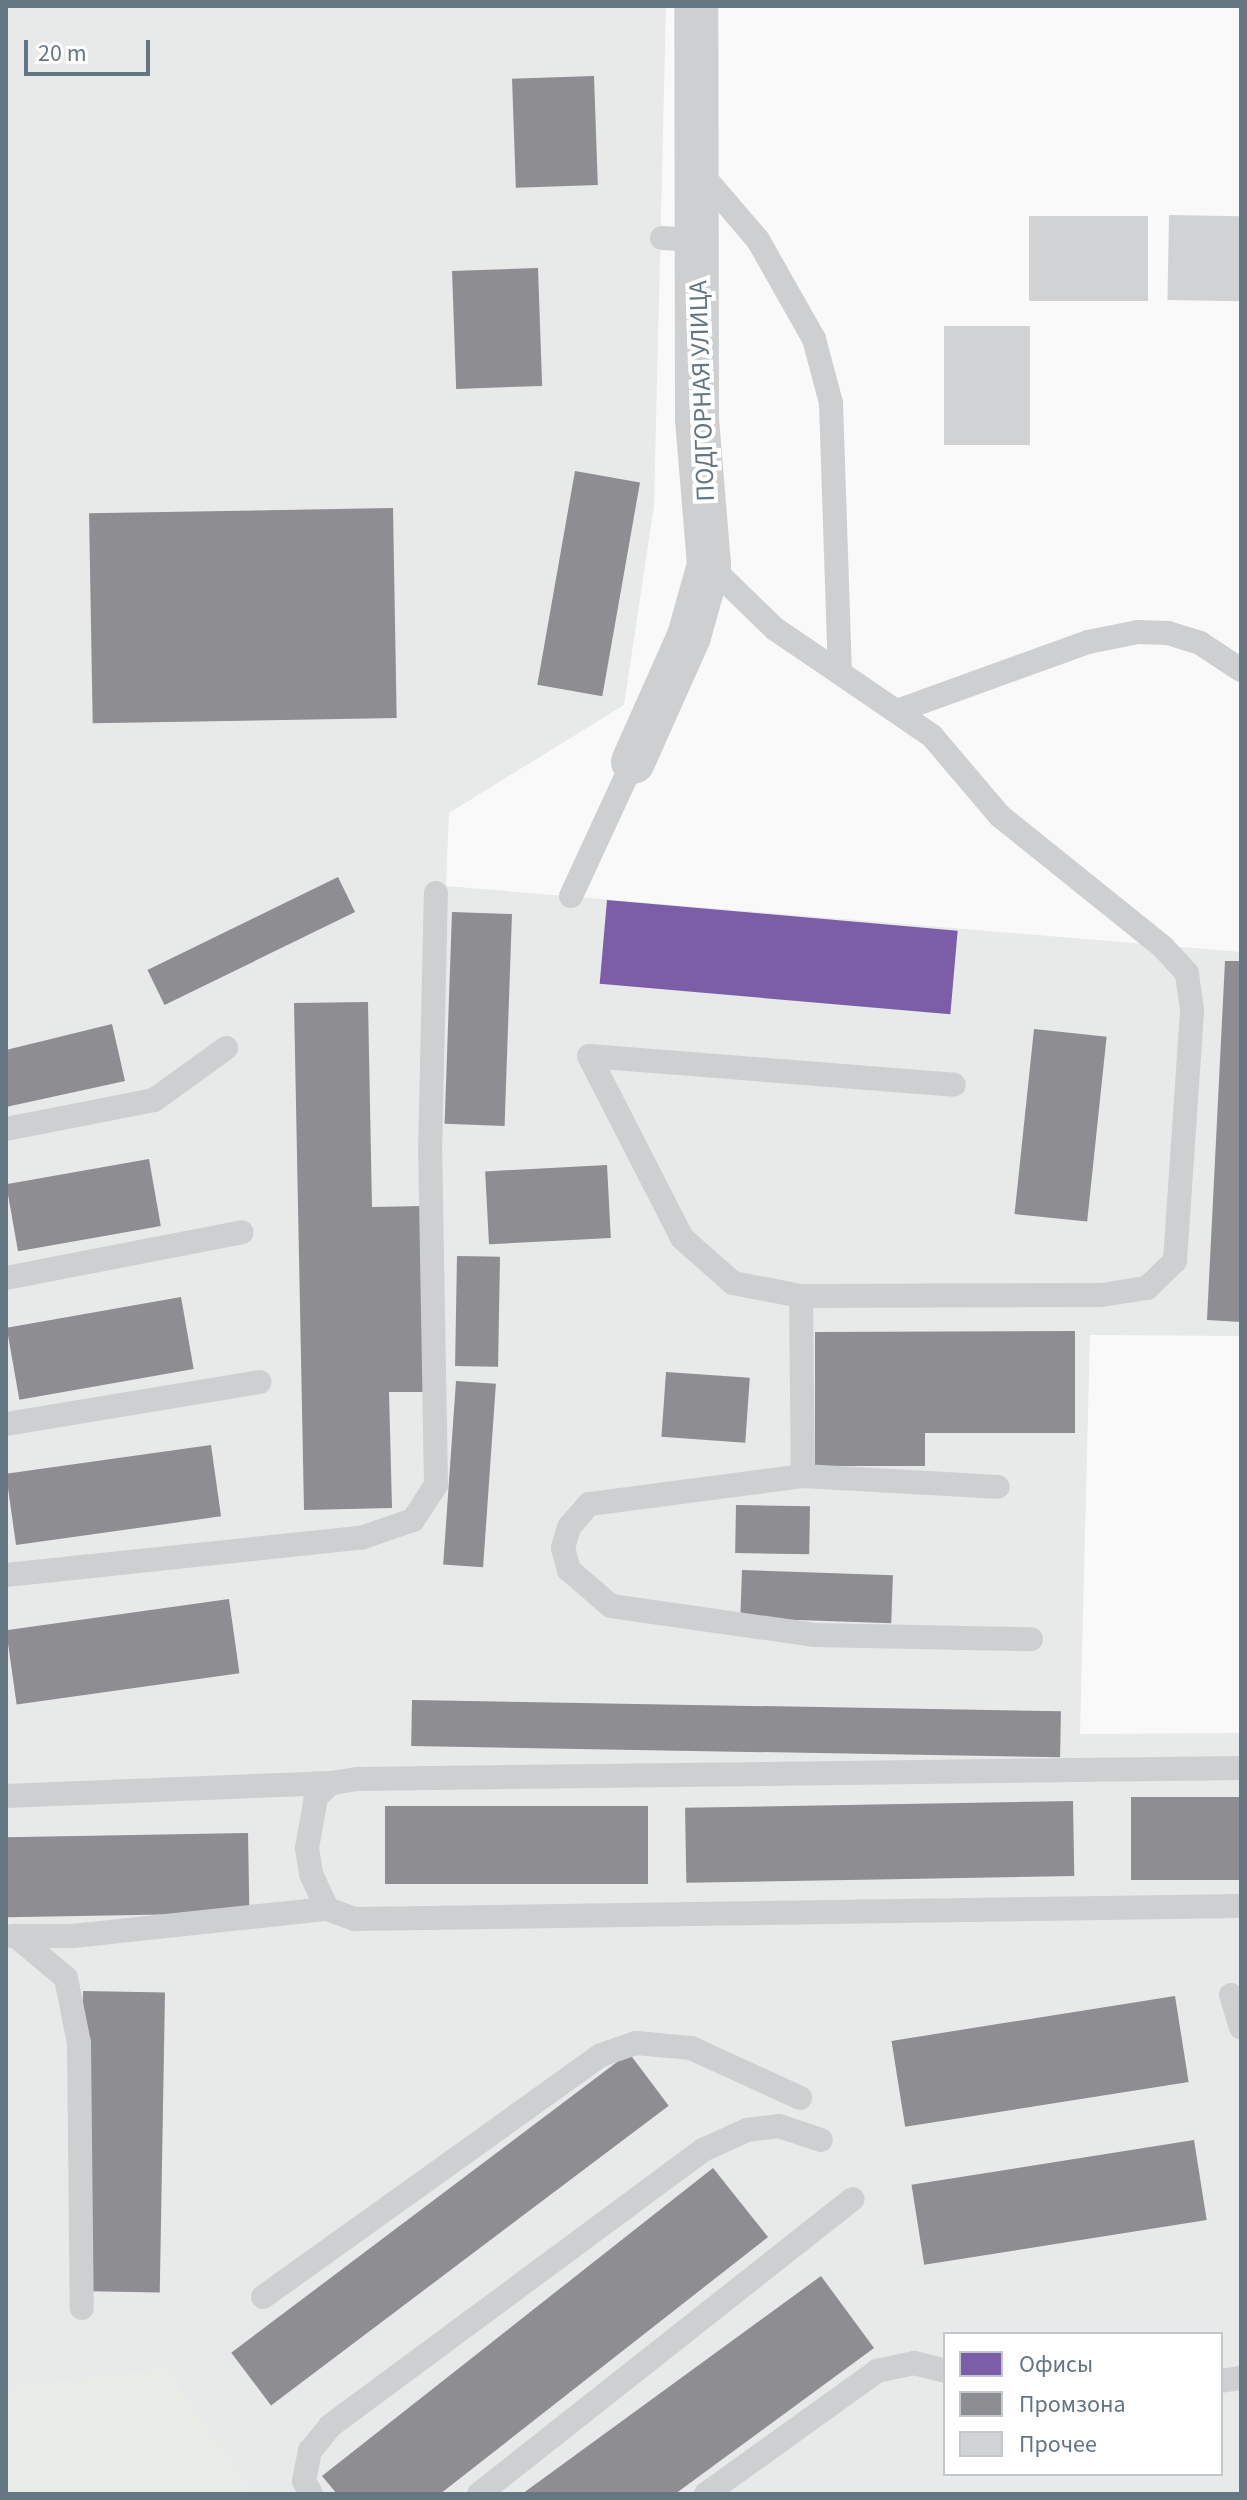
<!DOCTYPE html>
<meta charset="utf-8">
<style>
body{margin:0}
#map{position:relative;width:1247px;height:2500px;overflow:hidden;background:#f9f9f9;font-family:"Source Sans 3",sans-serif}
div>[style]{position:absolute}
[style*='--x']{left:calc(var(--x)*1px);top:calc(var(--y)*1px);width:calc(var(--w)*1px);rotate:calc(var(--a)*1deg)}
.built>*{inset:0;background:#e8e9e9}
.green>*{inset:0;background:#e8ebe6}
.offices>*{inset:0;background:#7b5ea7;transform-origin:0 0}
.industry>*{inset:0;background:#8d8d92;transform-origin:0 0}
.building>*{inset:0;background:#d0d2d3;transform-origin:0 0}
.service>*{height:24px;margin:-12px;padding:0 12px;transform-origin:12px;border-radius:12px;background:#cecfd0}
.minor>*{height:44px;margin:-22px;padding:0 22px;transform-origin:22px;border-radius:22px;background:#cecfd0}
span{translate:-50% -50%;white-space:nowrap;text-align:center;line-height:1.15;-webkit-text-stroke:8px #fff;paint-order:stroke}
.street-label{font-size:26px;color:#657683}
.frame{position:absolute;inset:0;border:8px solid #657683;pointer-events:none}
.legend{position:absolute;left:943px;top:2332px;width:280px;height:144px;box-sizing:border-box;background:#fff;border:2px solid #c1c8cd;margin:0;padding:10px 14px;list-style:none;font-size:24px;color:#657683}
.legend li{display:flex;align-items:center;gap:16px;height:40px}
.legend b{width:40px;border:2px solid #c1c8cd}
.scale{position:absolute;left:24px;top:40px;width:126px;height:36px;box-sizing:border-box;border:4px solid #657683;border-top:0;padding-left:10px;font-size:24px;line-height:28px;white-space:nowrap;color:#657683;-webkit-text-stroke:6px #fff;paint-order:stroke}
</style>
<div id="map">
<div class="built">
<div style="clip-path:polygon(evenodd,6px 6px,666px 6px,654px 506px,624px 705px,449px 813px,446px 886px,1241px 952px,1241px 1336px,1090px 1335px,1080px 1734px,1241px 1733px,1241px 2494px,252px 2494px,166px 2370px,6px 2389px,6px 6px,945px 2334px,1221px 2334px,1221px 2474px,945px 2474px,945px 2334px)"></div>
</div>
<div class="green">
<div style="clip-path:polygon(166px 2370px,252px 2494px,6px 2494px,6px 2389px)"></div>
</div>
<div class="offices">
<div style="left:607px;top:900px;width:352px;height:84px;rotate:5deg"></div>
</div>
<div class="industry">
<div style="left:594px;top:76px;width:109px;height:82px;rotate:88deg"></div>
<div style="left:538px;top:268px;width:118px;height:86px;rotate:88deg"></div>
<div style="left:575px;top:471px;width:66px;height:217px;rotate:10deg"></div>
<div style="left:393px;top:508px;width:210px;height:304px;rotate:89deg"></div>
<div style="left:338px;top:877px;width:39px;height:212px;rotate:64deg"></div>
<div style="left:452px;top:912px;width:60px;height:212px;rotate:2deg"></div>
<div style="clip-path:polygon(1225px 961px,1241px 961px,1241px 1322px,1207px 1320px)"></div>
<div style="clip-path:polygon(368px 1002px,372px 1207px,424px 1206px,428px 1392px,389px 1392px,392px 1508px,304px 1510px,294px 1003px)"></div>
<div style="clip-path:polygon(112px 1024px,125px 1081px,6px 1107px,6px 1050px)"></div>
<div style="left:1034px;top:1029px;width:73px;height:186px;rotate:6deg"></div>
<div style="left:149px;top:1159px;width:68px;height:145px;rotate:80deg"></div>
<div style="left:607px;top:1165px;width:73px;height:122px;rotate:87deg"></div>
<div style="left:457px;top:1256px;width:43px;height:110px;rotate:1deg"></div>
<div style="left:181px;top:1297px;width:73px;height:177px;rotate:80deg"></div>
<div style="clip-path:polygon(1075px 1331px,1075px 1433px,925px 1433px,925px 1466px,815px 1466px,815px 1332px)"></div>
<div style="left:666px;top:1372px;width:84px;height:65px;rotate:4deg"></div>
<div style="left:456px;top:1381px;width:40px;height:184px;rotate:4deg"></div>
<div style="left:211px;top:1445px;width:72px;height:207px;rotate:82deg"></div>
<div style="left:736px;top:1505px;width:74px;height:48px;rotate:1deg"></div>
<div style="left:742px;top:1570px;width:151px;height:48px;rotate:2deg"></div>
<div style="left:229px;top:1599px;width:75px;height:225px;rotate:82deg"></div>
<div style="left:412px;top:1700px;width:649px;height:46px;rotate:1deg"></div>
<div style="left:1131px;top:1797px;width:110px;height:83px"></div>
<div style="left:1073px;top:1801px;width:75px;height:388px;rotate:89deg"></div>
<div style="left:385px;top:1806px;width:263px;height:78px"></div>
<div style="left:248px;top:1833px;width:80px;height:242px;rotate:89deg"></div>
<div style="left:83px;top:1991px;width:82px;height:300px;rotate:1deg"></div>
<div style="left:1175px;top:1996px;width:87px;height:287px;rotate:81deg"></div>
<div style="left:629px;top:2053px;width:66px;height:498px;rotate:53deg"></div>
<div style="left:1194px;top:2140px;width:81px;height:286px;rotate:81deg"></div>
<div style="clip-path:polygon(713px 2168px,768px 2237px,440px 2494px,337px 2494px,322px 2476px)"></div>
<div style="clip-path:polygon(821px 2276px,874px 2348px,675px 2494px,522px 2494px)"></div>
</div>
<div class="building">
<div style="left:1169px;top:215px;width:72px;height:85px;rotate:1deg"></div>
<div style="left:1029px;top:216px;width:119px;height:85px"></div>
<div style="left:944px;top:326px;width:86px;height:119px"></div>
</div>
<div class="service">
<div style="--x:698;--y:170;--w:92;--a:49.4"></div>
<div style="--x:758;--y:240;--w:114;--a:60.5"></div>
<div style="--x:814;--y:339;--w:66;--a:75.1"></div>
<div style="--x:831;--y:403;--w:270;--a:88.1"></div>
<div style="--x:840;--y:673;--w:78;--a:-145.9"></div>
<div style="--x:775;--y:629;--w:92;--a:-135.9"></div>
<div style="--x:662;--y:238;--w:37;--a:3"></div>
<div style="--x:900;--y:710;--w:200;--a:-19.9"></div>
<div style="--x:1088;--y:642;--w:51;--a:-11.3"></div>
<div style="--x:1138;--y:632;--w:30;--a:2"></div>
<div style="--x:1168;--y:633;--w:34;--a:17"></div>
<div style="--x:1200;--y:643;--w:49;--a:33.4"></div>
<div style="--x:571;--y:896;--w:148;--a:-65.2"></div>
<div style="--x:589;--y:1056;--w:204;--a:62.9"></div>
<div style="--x:682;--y:1238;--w:68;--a:41.4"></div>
<div style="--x:733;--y:1283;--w:69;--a:10.8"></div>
<div style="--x:801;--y:1296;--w:300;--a:-0.2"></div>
<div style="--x:1101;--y:1295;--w:47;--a:-8.7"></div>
<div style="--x:1147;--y:1288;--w:39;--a:-44"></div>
<div style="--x:1175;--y:1261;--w:252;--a:-86.1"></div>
<div style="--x:1192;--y:1010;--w:37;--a:-98"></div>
<div style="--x:1187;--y:973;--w:35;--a:-133"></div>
<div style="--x:1163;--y:947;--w:209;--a:-141.2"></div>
<div style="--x:1000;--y:816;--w:105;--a:-130.4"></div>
<div style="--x:932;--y:736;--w:112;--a:-145.6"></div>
<div style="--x:589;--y:1056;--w:366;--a:4.5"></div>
<div style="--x:6;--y:1129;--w:151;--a:-11.1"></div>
<div style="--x:154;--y:1100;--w:89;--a:-35.8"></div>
<div style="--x:6;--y:1278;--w:240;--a:-11"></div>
<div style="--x:801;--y:1296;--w:180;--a:89.4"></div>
<div style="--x:803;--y:1476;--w:216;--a:172.5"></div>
<div style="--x:589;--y:1504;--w:30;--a:131"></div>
<div style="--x:569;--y:1527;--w:22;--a:106"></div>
<div style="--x:563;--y:1548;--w:23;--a:75"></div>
<div style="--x:569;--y:1570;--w:55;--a:40.6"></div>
<div style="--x:611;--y:1606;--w:205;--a:8.1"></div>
<div style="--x:814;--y:1635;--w:217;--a:1.1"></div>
<div style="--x:6;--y:1424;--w:257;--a:-9.4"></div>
<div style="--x:803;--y:1476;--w:195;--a:3.2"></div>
<div style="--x:6;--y:1575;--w:357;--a:-6"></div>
<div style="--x:361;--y:1538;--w:55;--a:-19.1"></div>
<div style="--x:413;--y:1520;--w:42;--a:-56.7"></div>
<div style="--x:436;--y:1485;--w:332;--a:-91"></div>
<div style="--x:430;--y:1153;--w:260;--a:-88.7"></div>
<div style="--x:1241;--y:1768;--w:884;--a:179.29"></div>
<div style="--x:357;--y:1779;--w:26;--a:171"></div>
<div style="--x:331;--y:1783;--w:21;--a:137"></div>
<div style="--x:316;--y:1797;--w:52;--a:100"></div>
<div style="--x:307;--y:1848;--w:26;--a:81"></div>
<div style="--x:311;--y:1874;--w:38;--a:65"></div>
<div style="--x:327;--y:1909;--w:30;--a:20"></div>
<div style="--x:355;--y:1919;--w:886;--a:-0.84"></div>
<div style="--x:6;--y:1796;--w:325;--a:-2.3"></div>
<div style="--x:12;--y:1936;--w:61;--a:0"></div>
<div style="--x:73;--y:1936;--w:255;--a:-6.1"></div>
<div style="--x:16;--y:1936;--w:65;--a:40"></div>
<div style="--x:66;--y:1978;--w:66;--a:78.7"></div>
<div style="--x:79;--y:2043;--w:265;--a:89.4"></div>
<div style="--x:1231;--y:1995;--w:34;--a:73"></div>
<div style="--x:263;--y:2297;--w:416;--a:-35.6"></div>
<div style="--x:601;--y:2055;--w:37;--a:-19"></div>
<div style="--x:636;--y:2043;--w:55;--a:5.2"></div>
<div style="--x:691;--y:2048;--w:120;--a:24.6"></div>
<div style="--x:1221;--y:2381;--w:20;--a:-9"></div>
<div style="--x:311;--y:2494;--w:15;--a:-118"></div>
<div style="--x:304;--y:2481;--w:31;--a:-79"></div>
<div style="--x:310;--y:2451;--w:32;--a:-51"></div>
<div style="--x:330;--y:2426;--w:464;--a:-36.5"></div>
<div style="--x:703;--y:2150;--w:48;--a:-24.4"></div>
<div style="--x:747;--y:2130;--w:32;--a:-7"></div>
<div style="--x:779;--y:2126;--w:44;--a:18.4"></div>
<div style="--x:479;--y:2494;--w:476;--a:-38.3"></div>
<div style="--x:706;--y:2494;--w:211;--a:-35.7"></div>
<div style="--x:877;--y:2371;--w:38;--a:-12"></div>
<div style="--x:914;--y:2363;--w:32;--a:14"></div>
</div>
<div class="minor">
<div style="--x:633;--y:762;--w:138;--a:-66"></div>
<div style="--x:689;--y:636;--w:74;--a:-74.3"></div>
<div style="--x:709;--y:565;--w:146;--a:-94.7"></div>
<div style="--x:697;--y:419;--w:413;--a:-90.1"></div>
</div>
<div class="street-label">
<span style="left:702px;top:391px;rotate:-92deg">ПОДГОРНАЯ УЛИЦА</span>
</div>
<div class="frame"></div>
<ul class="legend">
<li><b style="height:22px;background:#7b5ea7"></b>Офисы</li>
<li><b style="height:22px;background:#8d8d92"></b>Промзона</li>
<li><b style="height:22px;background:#d0d2d3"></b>Прочее</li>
</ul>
<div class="scale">20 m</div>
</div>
